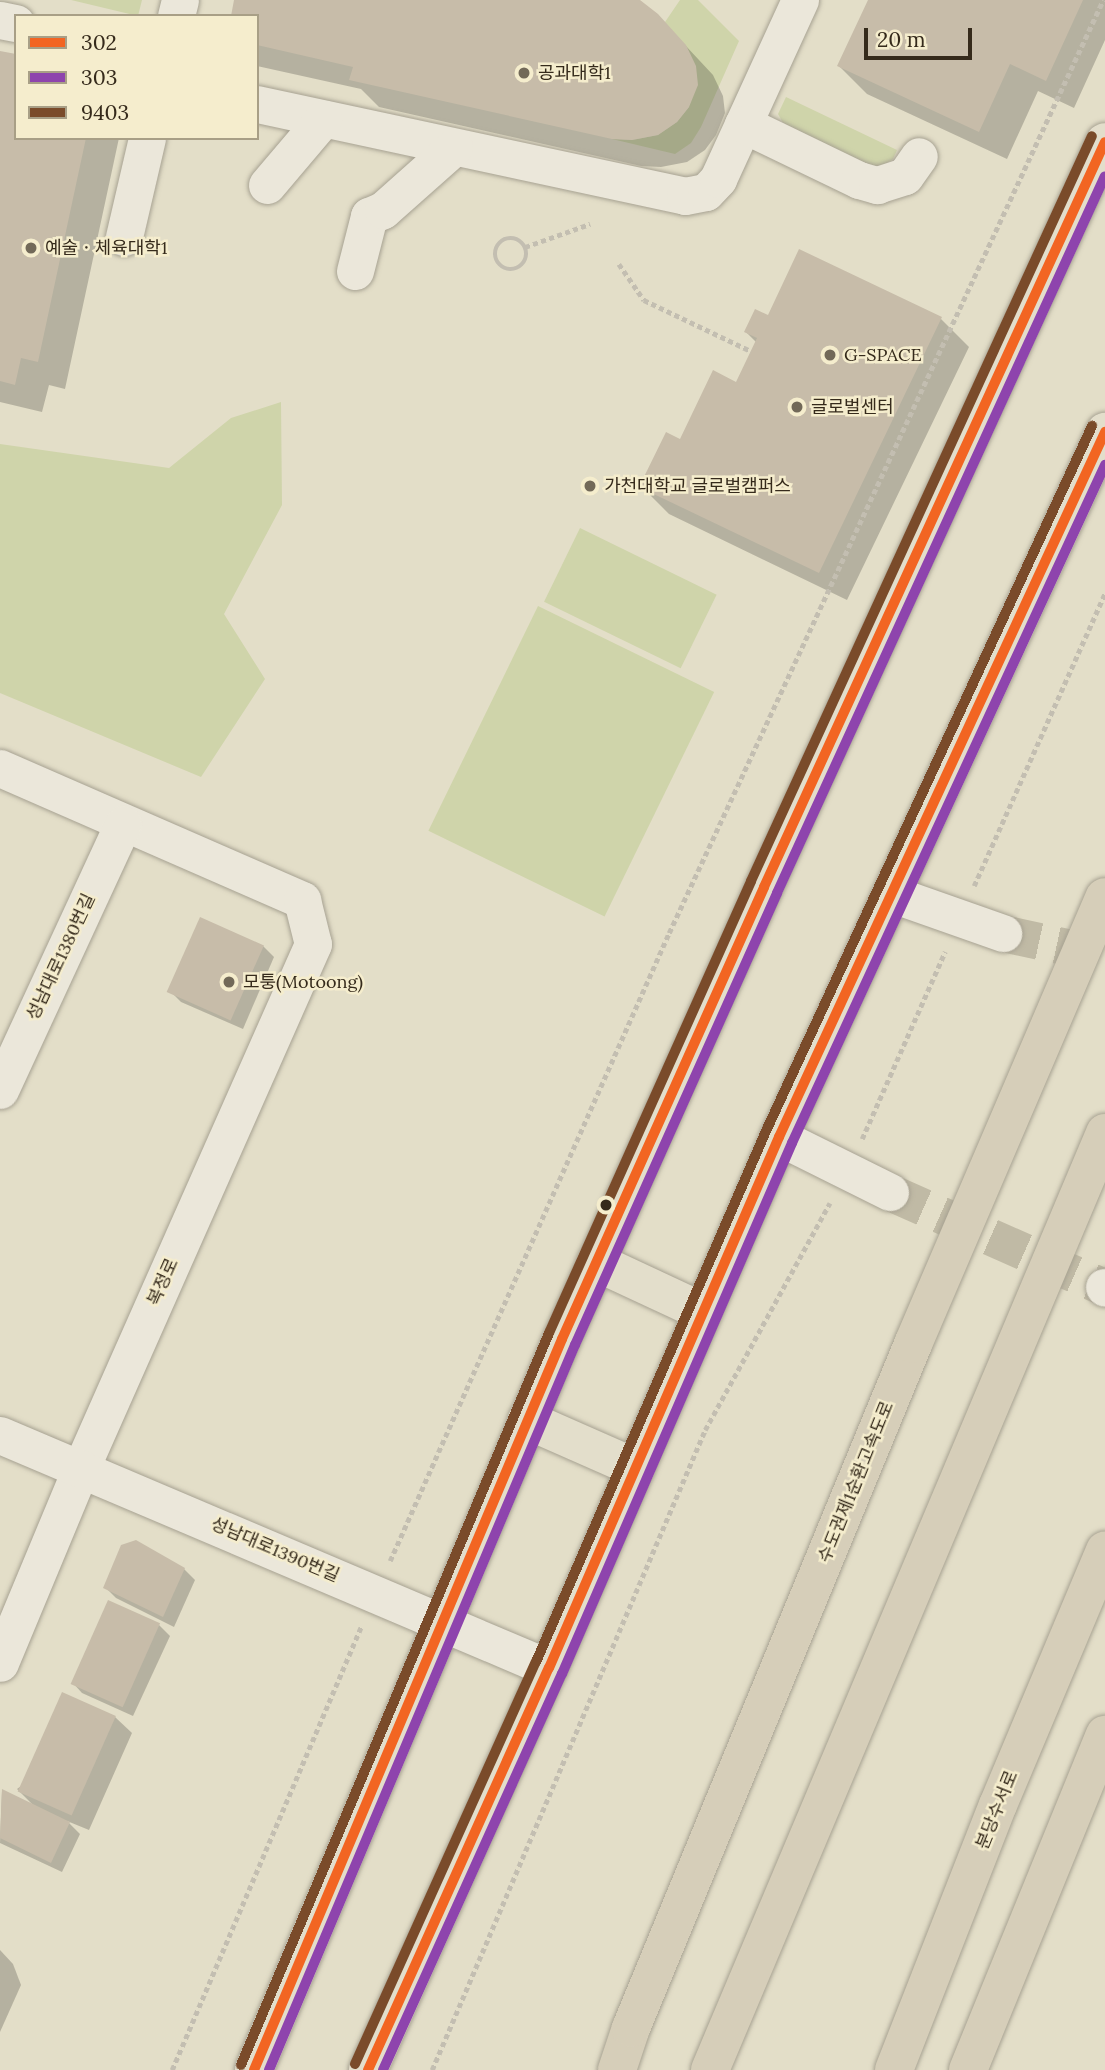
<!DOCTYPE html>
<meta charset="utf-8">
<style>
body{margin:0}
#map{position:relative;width:1105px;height:2070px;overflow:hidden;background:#e3dec8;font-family:Lora,"Noto Sans KR",serif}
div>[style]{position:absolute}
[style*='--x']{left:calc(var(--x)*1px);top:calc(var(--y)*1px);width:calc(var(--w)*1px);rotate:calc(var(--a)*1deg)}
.green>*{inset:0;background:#cfd4aa;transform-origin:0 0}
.shadow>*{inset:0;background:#0003}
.building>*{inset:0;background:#c7bca9;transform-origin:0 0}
.minor-tunnel>*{height:37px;margin-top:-18.5px;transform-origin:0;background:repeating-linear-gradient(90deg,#c0baa5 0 37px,transparent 0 55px)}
.path>*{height:4.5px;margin-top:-2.25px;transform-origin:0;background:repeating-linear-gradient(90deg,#c3beb1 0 5px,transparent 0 8.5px)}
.path>.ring{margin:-2.25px;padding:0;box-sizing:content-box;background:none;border:4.5px solid #c3beb1;border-radius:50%}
.roads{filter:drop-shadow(0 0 2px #a7a292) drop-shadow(0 0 2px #a7a292)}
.minor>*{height:37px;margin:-18.5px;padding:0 18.5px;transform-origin:18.5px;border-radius:18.5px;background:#ebe7da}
.major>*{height:38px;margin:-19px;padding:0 19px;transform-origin:19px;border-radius:19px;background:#e3decb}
.highway>*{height:38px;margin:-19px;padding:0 19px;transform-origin:19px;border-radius:19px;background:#d6ceb9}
.bus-1>*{height:10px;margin:-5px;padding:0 5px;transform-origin:5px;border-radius:5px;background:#f26522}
.bus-2>*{height:10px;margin:-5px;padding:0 5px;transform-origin:5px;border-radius:5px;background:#8e44ad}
.bus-3>*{height:10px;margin:-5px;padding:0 5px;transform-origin:5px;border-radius:5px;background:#7a4b2a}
.dots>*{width:19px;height:19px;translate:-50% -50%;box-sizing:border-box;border:4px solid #f5edcd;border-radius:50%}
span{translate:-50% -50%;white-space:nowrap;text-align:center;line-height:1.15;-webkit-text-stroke:5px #f5edcd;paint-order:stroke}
.poi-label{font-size:18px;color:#352a1b}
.left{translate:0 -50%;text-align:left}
.street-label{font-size:18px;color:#352a1b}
.legend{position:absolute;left:14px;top:14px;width:245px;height:126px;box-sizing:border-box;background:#f5edcd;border:2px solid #a89f86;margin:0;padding:9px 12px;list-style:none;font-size:21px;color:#352a1b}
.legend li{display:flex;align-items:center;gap:14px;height:35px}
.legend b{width:35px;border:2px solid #a89f86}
.scale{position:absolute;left:864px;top:28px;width:108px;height:32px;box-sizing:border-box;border:4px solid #352a1b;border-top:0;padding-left:9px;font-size:21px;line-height:24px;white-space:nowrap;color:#352a1b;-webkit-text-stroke:5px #f5edcd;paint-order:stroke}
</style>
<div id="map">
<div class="green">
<div style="clip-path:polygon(71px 0,142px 0,138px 16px)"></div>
<div style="clip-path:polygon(680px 0,698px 0,739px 41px,701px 127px,691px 143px,675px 154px,612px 139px,632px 140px,658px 135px,677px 122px,689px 107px,665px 22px)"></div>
<div style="clip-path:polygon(786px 97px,897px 150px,893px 159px,881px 167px,869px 165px,783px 123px,778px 114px)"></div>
<div style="clip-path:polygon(281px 402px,282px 505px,224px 614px,265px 679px,201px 777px,0 693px,0 444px,169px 468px,231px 418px)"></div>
<div style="left:580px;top:528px;width:152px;height:82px;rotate:26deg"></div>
<div style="left:538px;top:606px;width:196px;height:250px;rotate:26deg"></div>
</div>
<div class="shadow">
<div style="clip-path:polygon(236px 0,638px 0,657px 15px,713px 75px,723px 96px,725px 113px,716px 135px,705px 150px,687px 162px,661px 167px,641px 166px,379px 107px,361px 89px,257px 66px,257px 16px)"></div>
<div style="clip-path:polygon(869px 0,1105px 0,1105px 40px,1074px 108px,1038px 91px,1007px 159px,867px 94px,839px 66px)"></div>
<div style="clip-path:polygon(0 52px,16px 138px,119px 138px,65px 389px,49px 385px,42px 412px,0 402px)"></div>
<div style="clip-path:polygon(768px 317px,941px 319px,969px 347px,847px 600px,669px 514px,641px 486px,737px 384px,757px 343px,746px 332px)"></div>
<div style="clip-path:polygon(263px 946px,274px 957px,243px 1029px,181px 1002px,170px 991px)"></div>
<div style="clip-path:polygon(184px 1569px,195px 1580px,174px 1627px,116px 1598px,105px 1587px)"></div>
<div style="clip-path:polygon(159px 1625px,170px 1636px,133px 1716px,82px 1693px,72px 1682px)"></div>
<div style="clip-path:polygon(115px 1717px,132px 1733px,89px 1830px,67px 1821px,80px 1834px,62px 1872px,0 1843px,2px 1791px,34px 1806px,17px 1789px)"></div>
<div style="clip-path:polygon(0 1950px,13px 1964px,21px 1985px,0 2032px)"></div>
</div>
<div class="building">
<div style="clip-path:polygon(234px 0,640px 0,658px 14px,686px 45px,696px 66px,698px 85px,689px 107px,677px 122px,658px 135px,632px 140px,612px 139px,349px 80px,353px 67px,257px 45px,257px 16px,231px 16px)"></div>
<div style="clip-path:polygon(868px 0,1083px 0,1046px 81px,1010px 64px,979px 132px,837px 66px)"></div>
<div style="clip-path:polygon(0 51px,16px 54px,16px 138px,86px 138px,38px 362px,21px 358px,15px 385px,0 381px)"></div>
<div style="clip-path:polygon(799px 249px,942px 317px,819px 573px,639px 487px,666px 432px,680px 439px,713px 370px,736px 382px,757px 338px,744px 332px,755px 309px,768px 315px)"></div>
<div style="left:200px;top:917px;width:70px;height:82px;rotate:24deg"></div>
<div style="clip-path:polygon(136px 1540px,185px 1568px,163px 1617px,103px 1588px,121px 1545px)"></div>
<div style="left:108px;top:1600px;width:57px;height:92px;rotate:24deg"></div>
<div style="left:62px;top:1692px;width:59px;height:109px;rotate:24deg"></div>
<div style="clip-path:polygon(2px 1789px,70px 1822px,51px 1863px,0 1838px)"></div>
</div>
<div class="minor-tunnel">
<div style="--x:1003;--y:933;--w:104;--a:12.2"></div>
<div style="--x:890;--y:1192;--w:234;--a:23.9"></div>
</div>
<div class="path">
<div class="ring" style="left:495px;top:238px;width:27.5px;height:27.5px"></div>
<div style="--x:525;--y:247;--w:69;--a:-19.5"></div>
<div style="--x:619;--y:264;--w:44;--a:55.2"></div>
<div style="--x:644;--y:300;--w:119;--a:25.5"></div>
<div style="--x:974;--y:886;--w:321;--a:-65.9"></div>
<div style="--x:862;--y:1139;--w:205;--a:-66.1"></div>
<div style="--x:390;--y:1561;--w:687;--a:-66.05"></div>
<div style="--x:669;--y:933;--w:1029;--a:-65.05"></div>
<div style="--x:172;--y:2070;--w:482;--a:-66.9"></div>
<div style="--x:432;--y:2070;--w:696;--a:-66.9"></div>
<div style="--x:705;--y:1430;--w:259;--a:-61.2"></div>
</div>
<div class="roads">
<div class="minor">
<div style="--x:176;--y:16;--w:16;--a:-76"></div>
<div style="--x:0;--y:20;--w:16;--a:11"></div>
<div style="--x:257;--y:104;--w:438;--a:12.1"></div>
<div style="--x:685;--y:196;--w:21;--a:-11"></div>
<div style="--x:706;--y:192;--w:18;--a:-47"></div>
<div style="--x:718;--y:179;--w:197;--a:-65.4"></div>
<div style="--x:743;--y:124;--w:129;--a:25.8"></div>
<div style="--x:859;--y:180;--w:19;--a:16"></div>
<div style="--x:877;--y:185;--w:29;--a:-18"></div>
<div style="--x:905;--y:176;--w:24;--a:-55"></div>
<div style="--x:267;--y:185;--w:87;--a:-49.7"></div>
<div style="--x:124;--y:237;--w:102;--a:-76.9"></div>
<div style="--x:355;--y:271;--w:57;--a:-75.7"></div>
<div style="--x:369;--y:216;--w:15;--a:-23"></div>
<div style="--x:383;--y:210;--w:95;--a:-41.6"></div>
<div style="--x:0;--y:768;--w:330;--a:23.6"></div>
<div style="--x:302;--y:900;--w:45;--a:76"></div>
<div style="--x:313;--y:944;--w:573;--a:113.88"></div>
<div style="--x:81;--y:1468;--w:211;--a:112.6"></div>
<div style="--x:892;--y:894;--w:118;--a:19.4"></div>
<div style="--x:0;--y:1090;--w:293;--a:-65.2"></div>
<div style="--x:779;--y:1137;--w:124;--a:26.4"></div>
<div style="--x:1104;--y:1287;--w:1;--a:45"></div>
<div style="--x:0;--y:1435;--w:596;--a:23"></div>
</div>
<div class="major">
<div style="--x:596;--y:1262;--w:118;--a:25"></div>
<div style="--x:527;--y:1420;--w:119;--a:23.8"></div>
<div style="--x:254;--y:2070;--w:793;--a:-67.15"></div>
<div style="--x:562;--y:1339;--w:495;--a:-65.9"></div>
<div style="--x:764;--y:887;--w:819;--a:-65.41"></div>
<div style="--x:368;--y:2070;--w:441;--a:-65.8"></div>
<div style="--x:549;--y:1668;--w:579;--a:-66.58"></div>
<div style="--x:779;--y:1137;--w:777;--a:-65.18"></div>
</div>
<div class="highway">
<div style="--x:617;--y:2070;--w:44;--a:-71.6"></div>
<div style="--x:631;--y:2028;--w:740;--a:-67.59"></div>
<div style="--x:913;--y:1344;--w:486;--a:-66.8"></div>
<div style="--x:710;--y:2070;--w:1017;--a:-67.14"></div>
<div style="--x:894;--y:2070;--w:285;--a:-68.6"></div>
<div style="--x:998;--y:1805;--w:276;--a:-67.2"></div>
<div style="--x:968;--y:2070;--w:362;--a:-67.8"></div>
</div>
</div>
<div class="bus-1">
<div style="--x:254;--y:2070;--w:793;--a:-67.15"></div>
<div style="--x:562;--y:1339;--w:495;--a:-65.9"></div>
<div style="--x:764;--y:887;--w:819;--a:-65.41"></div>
<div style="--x:368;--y:2070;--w:441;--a:-65.8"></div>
<div style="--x:549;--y:1668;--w:579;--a:-66.58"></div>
<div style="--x:779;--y:1137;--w:777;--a:-65.18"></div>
</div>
<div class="bus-2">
<div style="--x:269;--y:2070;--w:787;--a:-67.12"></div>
<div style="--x:575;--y:1345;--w:495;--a:-65.9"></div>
<div style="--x:777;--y:893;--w:788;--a:-65.42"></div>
<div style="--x:383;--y:2070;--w:435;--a:-65.7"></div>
<div style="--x:562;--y:1674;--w:579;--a:-66.58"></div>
<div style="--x:792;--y:1143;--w:747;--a:-65.22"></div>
</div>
<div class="bus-3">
<div style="--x:355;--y:2064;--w:441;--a:-65.8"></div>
<div style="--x:536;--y:1662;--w:579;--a:-66.58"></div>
<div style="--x:766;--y:1131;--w:777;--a:-65.18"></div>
<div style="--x:241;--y:2065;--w:794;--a:-67.18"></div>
<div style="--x:549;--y:1333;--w:495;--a:-65.9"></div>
<div style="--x:751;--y:881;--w:819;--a:-65.41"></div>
</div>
<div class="dots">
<div style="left:524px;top:73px;background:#726958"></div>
<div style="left:31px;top:248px;background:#726958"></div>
<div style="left:830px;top:355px;background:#726958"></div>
<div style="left:797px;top:407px;background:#726958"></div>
<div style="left:590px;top:486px;background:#726958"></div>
<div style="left:229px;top:982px;background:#726958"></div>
<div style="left:606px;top:1205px;background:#352a1b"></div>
</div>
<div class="poi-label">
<span class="left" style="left:538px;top:73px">공과대학1</span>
<span class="left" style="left:45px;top:248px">예술ㆍ체육대학1</span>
<span class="left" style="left:844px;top:355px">G-SPACE</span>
<span class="left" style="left:811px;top:407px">글로벌센터</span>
<span class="left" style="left:604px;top:486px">가천대학교 글로벌캠퍼스</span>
<span class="left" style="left:243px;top:982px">모퉁(Motoong)</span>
</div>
<div class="street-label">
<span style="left:61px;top:957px;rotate:-65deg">성남대로1380번길</span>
<span style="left:163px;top:1282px;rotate:-66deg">복정로</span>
<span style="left:856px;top:1482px;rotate:-68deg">수도권제1순환고속도로</span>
<span style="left:275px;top:1550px;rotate:23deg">성남대로1390번길</span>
<span style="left:997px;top:1810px;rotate:-68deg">분당수서로</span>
</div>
<ul class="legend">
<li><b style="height:9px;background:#f26522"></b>302</li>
<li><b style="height:9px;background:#8e44ad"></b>303</li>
<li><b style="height:9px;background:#7a4b2a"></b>9403</li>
</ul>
<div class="scale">20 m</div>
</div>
